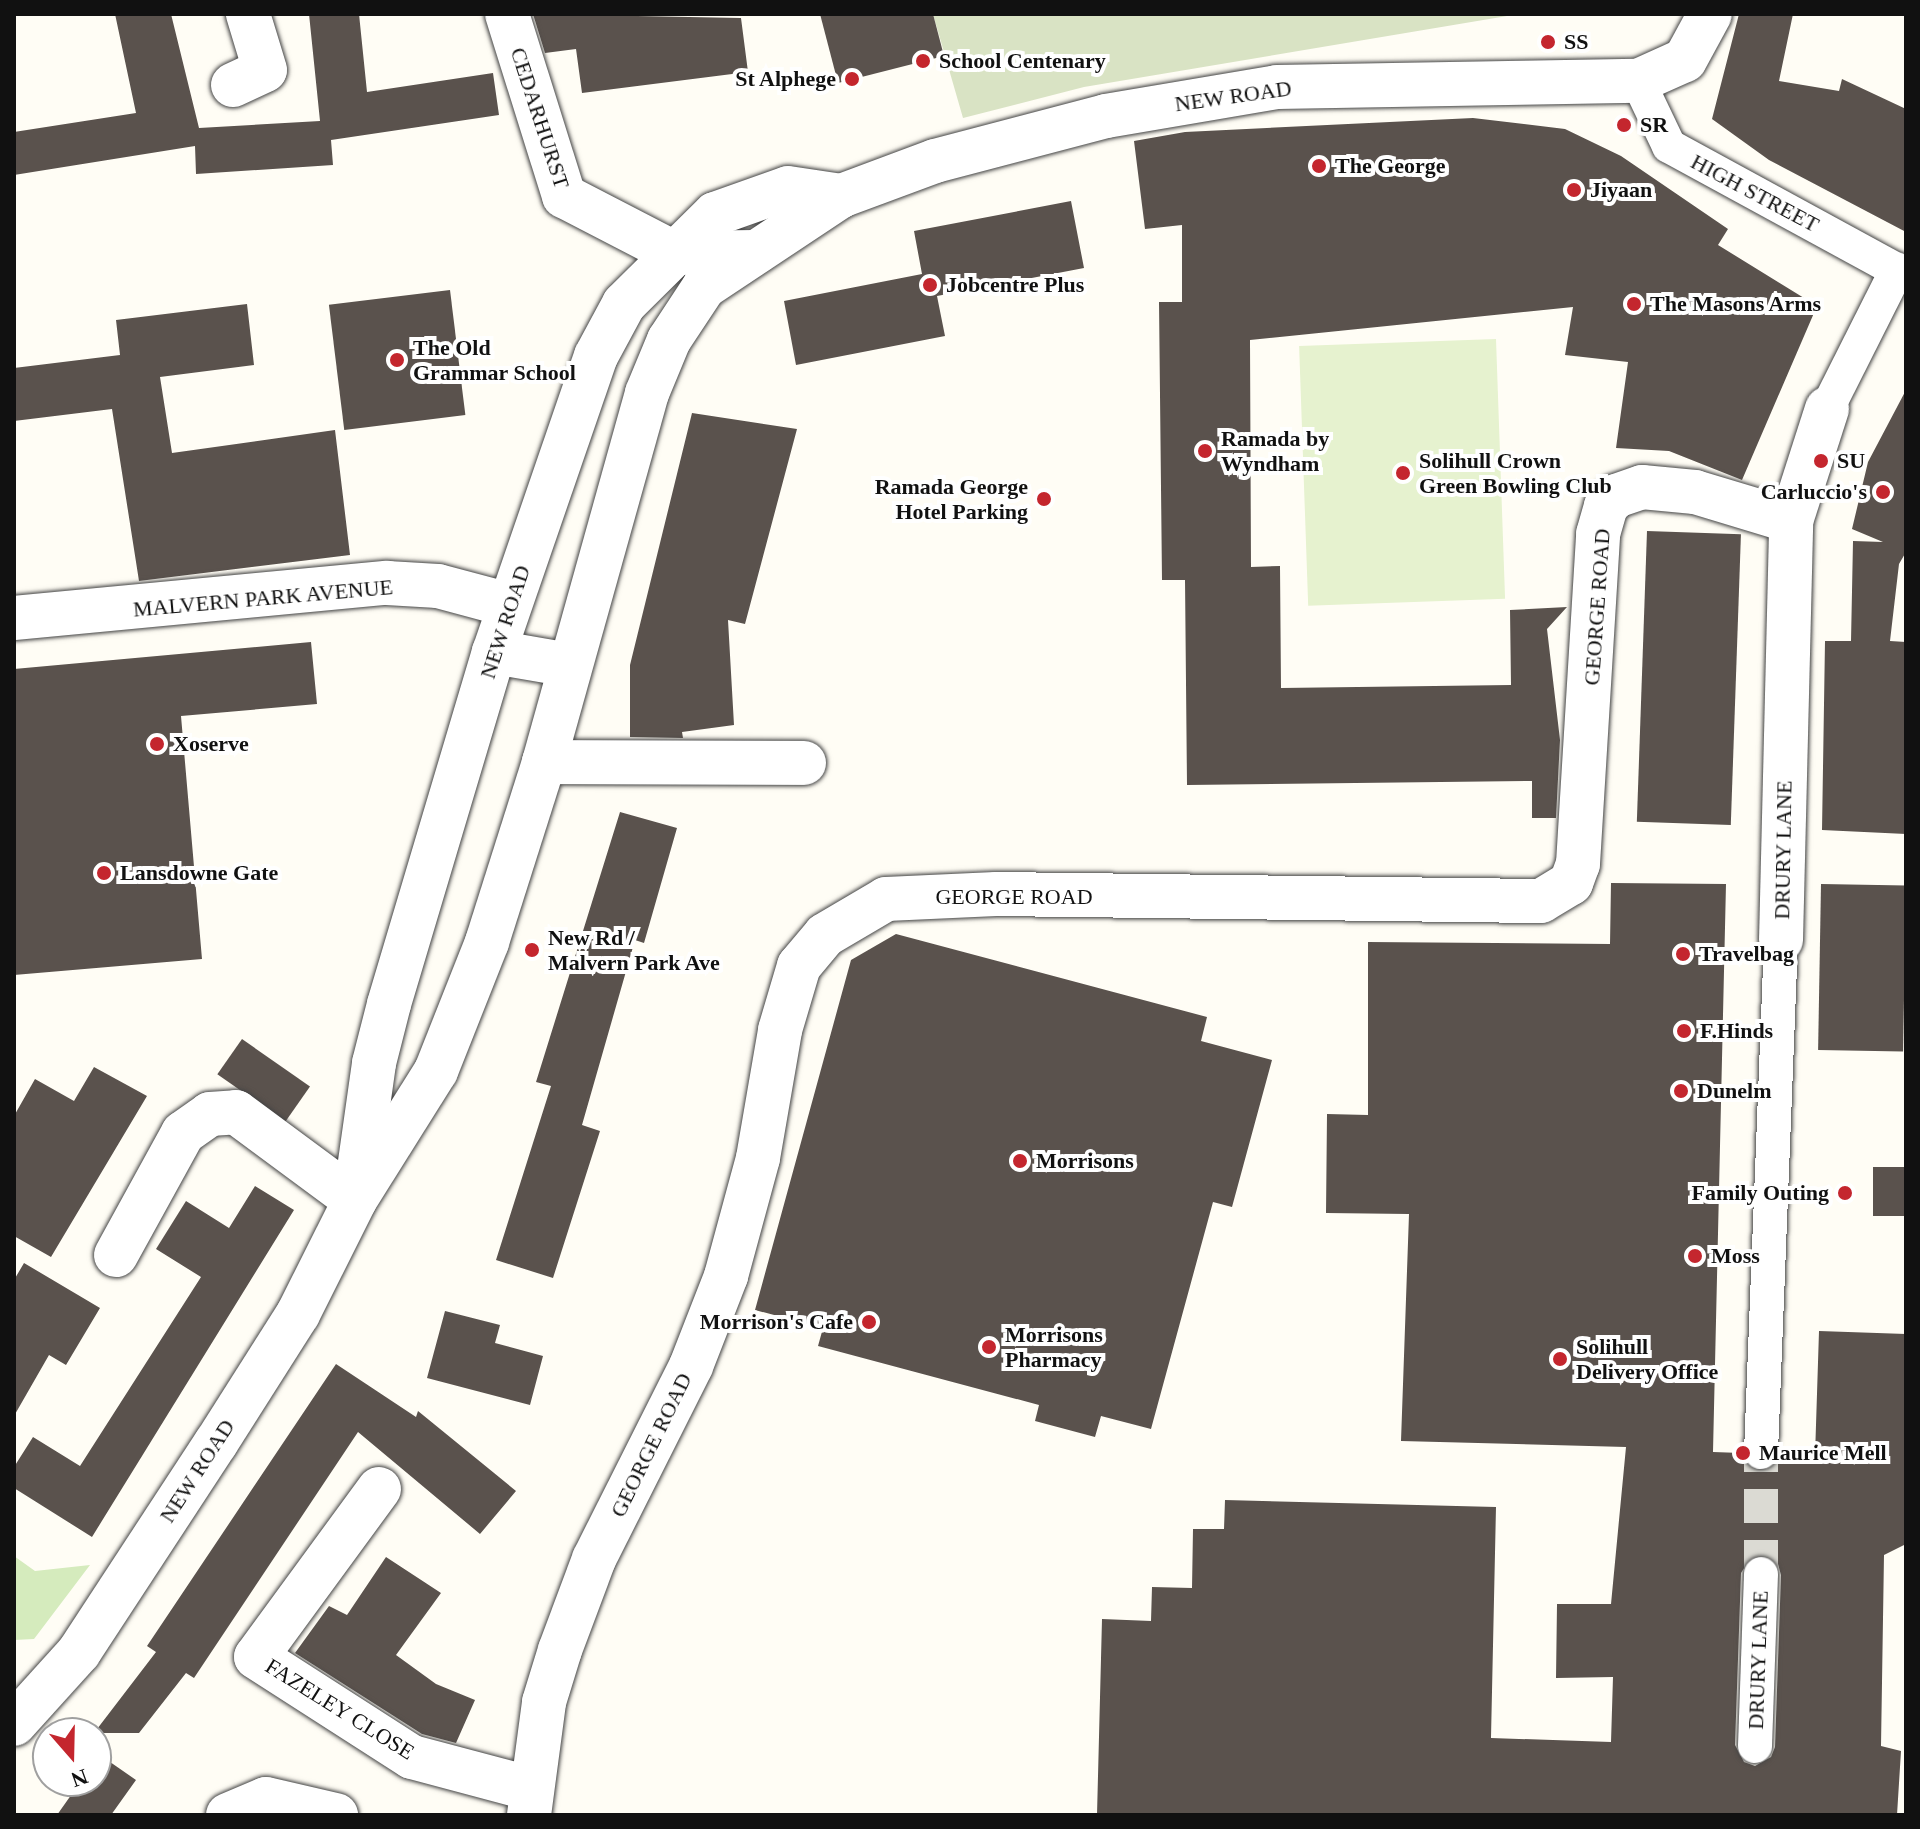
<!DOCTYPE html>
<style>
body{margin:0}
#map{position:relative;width:1920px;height:1829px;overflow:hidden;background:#fffdf5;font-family:Georgia,serif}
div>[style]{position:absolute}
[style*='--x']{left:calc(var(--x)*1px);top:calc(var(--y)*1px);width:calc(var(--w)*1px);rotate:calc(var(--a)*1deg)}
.green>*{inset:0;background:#d5ebbd}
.cemetery>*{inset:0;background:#d9e3c4}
.pitch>*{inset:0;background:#e6f2cf;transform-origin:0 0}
.building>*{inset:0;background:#5a524d;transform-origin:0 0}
.pedestrian-tunnel>*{height:34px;margin-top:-17px;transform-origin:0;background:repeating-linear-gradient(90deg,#dbdad3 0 34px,transparent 0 51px)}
.roads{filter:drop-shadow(0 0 2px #444) drop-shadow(0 0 2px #444)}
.pedestrian>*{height:34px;margin:-17px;padding:0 17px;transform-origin:17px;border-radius:17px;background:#fff}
.minor>*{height:44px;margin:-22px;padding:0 22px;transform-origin:22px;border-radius:22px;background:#fff}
.tertiary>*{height:44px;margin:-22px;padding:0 22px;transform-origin:22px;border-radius:22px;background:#fff}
.dots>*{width:22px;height:22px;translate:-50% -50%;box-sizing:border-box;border:4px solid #fff;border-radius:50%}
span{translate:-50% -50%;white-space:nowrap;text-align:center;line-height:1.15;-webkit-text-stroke:8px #fff;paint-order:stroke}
.poi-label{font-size:22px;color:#111;font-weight:700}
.left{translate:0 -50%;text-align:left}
.right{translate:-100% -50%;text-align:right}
.street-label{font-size:22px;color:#111}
.frame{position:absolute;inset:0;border:16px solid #111;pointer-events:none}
.north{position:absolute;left:32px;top:1717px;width:80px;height:80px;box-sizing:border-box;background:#fff;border:2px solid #a0a0a0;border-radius:50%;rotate:160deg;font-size:22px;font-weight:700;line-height:32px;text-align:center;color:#111}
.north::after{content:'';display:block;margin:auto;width:28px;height:36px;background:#c4262e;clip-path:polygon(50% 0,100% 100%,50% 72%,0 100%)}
</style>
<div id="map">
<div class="green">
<div style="clip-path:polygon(14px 1556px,35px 1571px,90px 1565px,34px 1639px,14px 1640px)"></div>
</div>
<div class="cemetery">
<div style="clip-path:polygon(933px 14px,1519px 14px,1084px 87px,963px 118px)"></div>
</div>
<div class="pitch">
<div style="left:1496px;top:339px;width:260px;height:197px;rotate:88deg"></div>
</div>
<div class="building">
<div style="clip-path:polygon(115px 14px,171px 14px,199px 128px,320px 121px,309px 14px,359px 14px,367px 92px,493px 73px,499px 115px,331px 140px,333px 165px,196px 174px,195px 146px,14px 175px,14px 132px,136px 113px)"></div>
<div style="clip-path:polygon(533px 14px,741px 18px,748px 72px,582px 93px,576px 49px,545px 53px)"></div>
<div style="clip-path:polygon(820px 14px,933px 14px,944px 56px,838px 83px)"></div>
<div style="clip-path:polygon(1739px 14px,1793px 14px,1779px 81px,1839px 91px,1842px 79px,1906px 109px,1906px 232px,1769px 160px,1712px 119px)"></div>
<div style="clip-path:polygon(1473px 118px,1565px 129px,1621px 156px,1728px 229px,1718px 245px,1817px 306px,1742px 480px,1669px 451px,1616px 448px,1628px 362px,1565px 355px,1573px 307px,1250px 340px,1251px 567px,1280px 566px,1281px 688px,1511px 685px,1510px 610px,1567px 607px,1547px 629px,1560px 740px,1556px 818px,1532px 818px,1532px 781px,1187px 785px,1185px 580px,1162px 580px,1159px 302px,1182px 302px,1182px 225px,1145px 229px,1134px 141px,1185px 132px)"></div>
<div style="clip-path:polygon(1071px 201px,1084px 268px,937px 296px,945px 336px,796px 365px,784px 301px,922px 274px,914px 231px)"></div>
<div style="left:450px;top:290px;width:126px;height:122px;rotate:83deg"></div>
<div style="clip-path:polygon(247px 304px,254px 365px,160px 377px,172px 453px,335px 430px,350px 555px,139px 581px,112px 409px,14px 421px,14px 368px,120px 355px,116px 320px)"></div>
<div style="clip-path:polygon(1906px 390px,1906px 552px,1899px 564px,1890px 641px,1906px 642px,1906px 834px,1822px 830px,1825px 641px,1851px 641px,1853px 541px,1883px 542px,1852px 529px,1868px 462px)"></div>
<div style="clip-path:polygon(692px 413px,797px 429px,745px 624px,728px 620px,734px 725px,682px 732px,683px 738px,630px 737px,630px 665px)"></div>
<div style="left:1647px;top:531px;width:94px;height:291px;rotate:2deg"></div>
<div style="clip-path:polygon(311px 642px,317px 704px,181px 716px,202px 959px,14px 975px,14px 669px)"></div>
<div style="clip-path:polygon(620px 812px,677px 828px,644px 943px,635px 940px,582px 1125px,600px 1131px,553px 1278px,496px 1260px,551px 1086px,536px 1082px)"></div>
<div style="clip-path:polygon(evenodd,1611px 883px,1726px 884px,1713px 1452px,1741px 1453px,1750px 1468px,1759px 1472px,1771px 1469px,1781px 1454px,1815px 1456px,1819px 1331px,1906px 1334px,1906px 1544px,1884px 1555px,1881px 1746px,1901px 1751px,1897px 1815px,1097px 1815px,1102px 1619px,1151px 1621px,1152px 1587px,1192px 1588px,1193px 1529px,1224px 1529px,1225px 1500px,1496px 1507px,1491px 1738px,1611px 1742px,1613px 1677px,1556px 1678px,1557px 1604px,1611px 1604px,1626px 1447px,1401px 1441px,1409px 1214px,1326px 1213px,1327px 1114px,1368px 1115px,1368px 942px,1610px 944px,1611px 883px,1762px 1554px,1778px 1564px,1781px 1575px,1775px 1747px,1771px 1757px,1755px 1766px,1744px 1762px,1735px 1745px,1741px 1573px,1751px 1557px,1762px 1554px)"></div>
<div style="left:1821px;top:884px;width:85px;height:166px;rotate:1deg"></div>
<div style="clip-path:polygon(896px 934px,1207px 1017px,1201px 1041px,1272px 1060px,1232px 1207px,1213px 1202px,1151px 1429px,1101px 1416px,1095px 1437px,1035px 1421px,1039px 1405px,818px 1346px,823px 1328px,755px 1310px,851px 960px)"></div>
<div style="left:242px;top:1039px;width:83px;height:43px;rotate:35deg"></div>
<div style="clip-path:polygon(94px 1067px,147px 1096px,51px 1257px,14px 1236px,14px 1116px,35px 1079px,74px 1101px)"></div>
<div style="left:1873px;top:1167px;width:33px;height:49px"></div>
<div style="clip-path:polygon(255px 1186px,294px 1210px,92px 1537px,14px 1488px,14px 1467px,33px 1437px,80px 1466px,201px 1277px,156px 1249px,186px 1201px,229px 1228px)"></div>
<div style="clip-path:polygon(24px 1263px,100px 1308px,66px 1365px,49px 1355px,14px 1416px,14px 1280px)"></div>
<div style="clip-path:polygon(445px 1311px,500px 1325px,495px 1343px,543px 1356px,530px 1405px,427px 1378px)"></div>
<div style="clip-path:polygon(336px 1364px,416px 1417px,418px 1411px,516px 1491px,480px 1534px,358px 1432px,194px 1678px,186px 1673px,139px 1733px,94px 1733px,156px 1652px,147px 1646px)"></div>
<div style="clip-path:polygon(386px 1557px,441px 1593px,396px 1655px,436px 1684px,475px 1700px,456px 1743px,422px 1734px,295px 1653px,329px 1606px,347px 1615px)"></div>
<div style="clip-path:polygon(100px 1755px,136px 1780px,111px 1815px,57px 1815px,81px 1781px,96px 1781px)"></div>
</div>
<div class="pedestrian-tunnel">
<div style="--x:1761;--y:1574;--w:122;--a:-90"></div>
</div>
<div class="roads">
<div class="pedestrian">
<div style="--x:1638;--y:81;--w:72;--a:64.5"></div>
<div style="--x:1669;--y:146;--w:270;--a:28.6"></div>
<div style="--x:1827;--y:409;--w:156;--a:-63.3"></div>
<div style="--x:1761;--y:1452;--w:512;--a:-87.76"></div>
<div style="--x:1755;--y:1746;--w:172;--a:-88"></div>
</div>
<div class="minor">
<div style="--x:507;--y:14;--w:191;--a:72.6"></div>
<div style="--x:564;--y:196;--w:124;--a:27.4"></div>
<div style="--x:674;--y:253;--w:82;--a:-0.7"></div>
<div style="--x:233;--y:85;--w:35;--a:-25"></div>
<div style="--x:265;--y:70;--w:59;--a:-106.9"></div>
<div style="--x:14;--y:618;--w:375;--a:-5.4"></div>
<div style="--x:387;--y:583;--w:51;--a:3.4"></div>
<div style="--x:438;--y:586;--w:73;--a:15"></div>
<div style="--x:544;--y:762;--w:260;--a:0.2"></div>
<div style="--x:1781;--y:940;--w:419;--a:-88.6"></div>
<div style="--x:1791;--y:521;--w:118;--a:-72.2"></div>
<div style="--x:116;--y:1255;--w:139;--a:-61.2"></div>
<div style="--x:183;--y:1133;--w:33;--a:-35"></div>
<div style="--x:210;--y:1114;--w:26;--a:-4"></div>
<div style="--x:236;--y:1112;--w:148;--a:36.5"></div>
<div style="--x:379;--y:1489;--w:208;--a:126.2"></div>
<div style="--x:256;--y:1657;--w:185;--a:32.7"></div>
<div style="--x:412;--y:1757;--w:124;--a:14.9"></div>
<div style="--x:228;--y:1815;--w:41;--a:-22.8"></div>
<div style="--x:266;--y:1799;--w:72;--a:12.9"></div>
<div style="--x:529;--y:1815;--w:114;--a:-82.4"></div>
<div style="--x:544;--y:1702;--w:54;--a:-72.9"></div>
<div style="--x:560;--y:1650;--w:97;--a:-69.5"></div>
<div style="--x:594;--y:1559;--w:216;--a:-63.3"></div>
<div style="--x:691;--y:1366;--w:97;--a:-68.7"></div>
<div style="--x:726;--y:1276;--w:122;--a:-74.8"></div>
<div style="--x:758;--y:1158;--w:130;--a:-80.2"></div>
<div style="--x:780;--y:1030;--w:67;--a:-73.5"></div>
<div style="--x:799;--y:966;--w:40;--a:-50"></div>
<div style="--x:825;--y:935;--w:71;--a:-30.5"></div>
<div style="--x:886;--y:899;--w:110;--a:-2.6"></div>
<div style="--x:996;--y:894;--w:545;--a:0.74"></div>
<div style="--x:1541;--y:901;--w:35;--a:-31"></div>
<div style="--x:1571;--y:883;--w:20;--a:-70"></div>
<div style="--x:1578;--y:864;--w:331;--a:-86.5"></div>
<div style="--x:1598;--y:534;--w:29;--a:-74"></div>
<div style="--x:1606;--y:506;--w:14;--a:-45"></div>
<div style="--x:1616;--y:496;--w:28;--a:-19"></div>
<div style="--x:1642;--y:487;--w:53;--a:5.4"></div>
<div style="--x:1695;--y:492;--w:100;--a:16.8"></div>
</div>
<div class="tertiary">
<div style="--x:494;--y:652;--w:76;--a:9.8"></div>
<div style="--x:357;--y:1183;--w:121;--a:-81.9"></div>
<div style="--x:374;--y:1063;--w:61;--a:-75.7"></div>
<div style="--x:389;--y:1004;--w:367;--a:-73.4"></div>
<div style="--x:494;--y:652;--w:313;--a:-71"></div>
<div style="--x:596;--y:356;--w:59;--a:-61.7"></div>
<div style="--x:624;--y:304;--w:128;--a:-44.7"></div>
<div style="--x:715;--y:214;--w:77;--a:-19.6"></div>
<div style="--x:788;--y:188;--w:54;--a:8.6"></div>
<div style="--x:14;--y:1724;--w:97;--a:-47.9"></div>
<div style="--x:79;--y:1652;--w:250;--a:-56.8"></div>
<div style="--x:216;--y:1443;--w:153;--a:-57.6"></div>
<div style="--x:298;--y:1314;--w:127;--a:-63.4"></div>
<div style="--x:355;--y:1200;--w:152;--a:-57.9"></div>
<div style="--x:436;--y:1071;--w:139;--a:-68.4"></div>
<div style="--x:487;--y:942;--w:189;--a:-72.4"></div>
<div style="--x:544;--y:762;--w:383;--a:-74.4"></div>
<div style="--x:647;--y:393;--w:57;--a:-67.5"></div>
<div style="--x:669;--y:340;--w:64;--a:-56.6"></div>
<div style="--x:704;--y:287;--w:164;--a:-33.6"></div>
<div style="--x:841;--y:196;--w:100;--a:-20.4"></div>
<div style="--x:935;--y:161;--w:177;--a:-14.7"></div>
<div style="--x:1106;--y:116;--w:173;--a:-9.6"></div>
<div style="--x:1277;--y:87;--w:361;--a:-1"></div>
<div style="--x:1638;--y:81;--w:51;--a:-24.1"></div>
<div style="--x:1685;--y:60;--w:52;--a:-61.5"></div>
</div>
</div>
<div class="dots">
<div style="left:1548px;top:42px;background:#c4262e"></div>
<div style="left:923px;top:61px;background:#c4262e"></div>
<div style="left:852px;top:79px;background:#c4262e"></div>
<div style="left:1624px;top:125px;background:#c4262e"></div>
<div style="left:1319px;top:166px;background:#c4262e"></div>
<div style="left:1574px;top:190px;background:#c4262e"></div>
<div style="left:930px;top:285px;background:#c4262e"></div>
<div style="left:1634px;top:304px;background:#c4262e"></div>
<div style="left:397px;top:360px;background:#c4262e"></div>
<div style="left:1205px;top:451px;background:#c4262e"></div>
<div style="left:1821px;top:461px;background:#c4262e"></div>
<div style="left:1403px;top:473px;background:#c4262e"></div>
<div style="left:1883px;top:492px;background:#c4262e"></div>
<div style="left:1044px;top:499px;background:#c4262e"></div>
<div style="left:157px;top:744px;background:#c4262e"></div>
<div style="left:104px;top:873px;background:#c4262e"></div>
<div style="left:532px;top:950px;background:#c4262e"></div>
<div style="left:1683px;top:954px;background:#c4262e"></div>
<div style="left:1684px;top:1031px;background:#c4262e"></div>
<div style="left:1681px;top:1091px;background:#c4262e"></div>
<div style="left:1020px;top:1161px;background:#c4262e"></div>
<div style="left:1845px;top:1193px;background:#c4262e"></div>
<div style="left:1695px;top:1256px;background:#c4262e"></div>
<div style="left:869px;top:1322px;background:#c4262e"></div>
<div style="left:989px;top:1347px;background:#c4262e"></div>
<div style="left:1560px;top:1359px;background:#c4262e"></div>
<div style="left:1743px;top:1453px;background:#c4262e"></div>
</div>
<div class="poi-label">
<span class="left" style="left:1564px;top:42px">SS</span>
<span class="left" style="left:939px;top:61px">School Centenary</span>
<span class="right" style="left:836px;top:79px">St Alphege</span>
<span class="left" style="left:1640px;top:125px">SR</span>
<span class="left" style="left:1335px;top:166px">The George</span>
<span class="left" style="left:1590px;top:190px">Jiyaan</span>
<span class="left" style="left:946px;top:285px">Jobcentre Plus</span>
<span class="left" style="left:1650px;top:304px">The Masons Arms</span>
<span class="left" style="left:413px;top:360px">The Old<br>Grammar School</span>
<span class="left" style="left:1221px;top:451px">Ramada by<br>Wyndham</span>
<span class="left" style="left:1419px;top:473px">Solihull Crown<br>Green Bowling Club</span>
<span class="left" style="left:1837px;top:461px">SU</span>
<span class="right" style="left:1028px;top:499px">Ramada George<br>Hotel Parking</span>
<span class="right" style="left:1867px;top:492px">Carluccio's</span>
<span class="left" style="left:173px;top:744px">Xoserve</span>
<span class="left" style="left:120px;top:873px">Lansdowne Gate</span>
<span class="left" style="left:548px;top:950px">New Rd /<br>Malvern Park Ave</span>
<span class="left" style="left:1699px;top:954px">Travelbag</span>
<span class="left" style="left:1700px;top:1031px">F.Hinds</span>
<span class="left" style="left:1697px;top:1091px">Dunelm</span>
<span class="left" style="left:1036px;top:1161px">Morrisons</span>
<span class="right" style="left:1829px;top:1193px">Family Outing</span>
<span class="left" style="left:1711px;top:1256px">Moss</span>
<span class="right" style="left:853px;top:1322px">Morrison's Cafe</span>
<span class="left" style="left:1005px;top:1347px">Morrisons<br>Pharmacy</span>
<span class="left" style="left:1576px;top:1359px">Solihull<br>Delivery Office</span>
<span class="left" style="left:1759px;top:1453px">Maurice Mell</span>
</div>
<div class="street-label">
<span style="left:1233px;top:96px;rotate:-8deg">NEW ROAD</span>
<span style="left:540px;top:118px;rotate:72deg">CEDARHURST</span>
<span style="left:1755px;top:193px;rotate:28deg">HIGH STREET</span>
<span style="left:263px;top:598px;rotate:-5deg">MALVERN PARK AVENUE</span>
<span style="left:1597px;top:607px;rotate:-86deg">GEORGE ROAD</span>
<span style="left:505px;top:622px;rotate:-72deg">NEW ROAD</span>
<span style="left:1783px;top:850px;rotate:-89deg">DRURY LANE</span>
<span style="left:1014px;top:897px">GEORGE ROAD</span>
<span style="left:651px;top:1445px;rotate:-64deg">GEORGE ROAD</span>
<span style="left:197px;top:1471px;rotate:-57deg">NEW ROAD</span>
<span style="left:1758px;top:1660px;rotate:-88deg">DRURY LANE</span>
<span style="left:340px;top:1709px;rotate:32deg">FAZELEY CLOSE</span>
</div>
<div class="frame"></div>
<div class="north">N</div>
</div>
